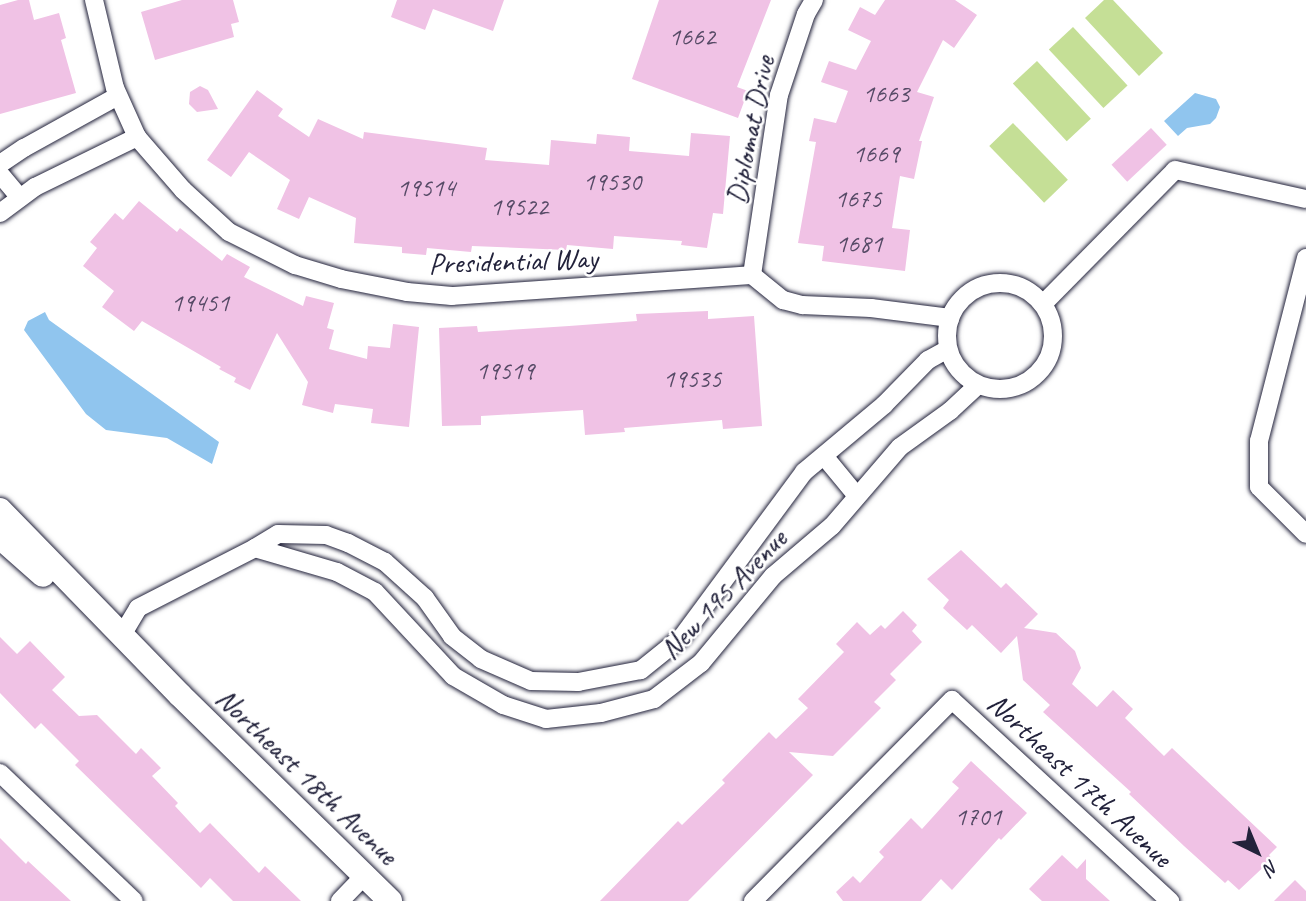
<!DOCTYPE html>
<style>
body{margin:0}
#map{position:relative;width:1306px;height:901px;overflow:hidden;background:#fff;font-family:Caveat,sans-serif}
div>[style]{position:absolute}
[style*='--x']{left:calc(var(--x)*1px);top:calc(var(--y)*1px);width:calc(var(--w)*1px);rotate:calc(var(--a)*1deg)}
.green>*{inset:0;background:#c5df96;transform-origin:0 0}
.water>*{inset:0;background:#90c5ee}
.building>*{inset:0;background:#f0c2e5;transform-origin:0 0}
.roads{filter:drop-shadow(0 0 2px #22223b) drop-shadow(0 0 2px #22223b)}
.street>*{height:18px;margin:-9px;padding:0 9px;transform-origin:9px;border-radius:9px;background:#fff}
.street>.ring{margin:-9px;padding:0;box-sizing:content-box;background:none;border:18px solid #fff;border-radius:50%}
.secondary>*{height:24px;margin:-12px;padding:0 12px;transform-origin:12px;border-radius:12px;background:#fff}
span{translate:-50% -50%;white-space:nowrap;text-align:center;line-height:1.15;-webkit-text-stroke:5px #fff;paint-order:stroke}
.number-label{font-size:26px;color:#564a66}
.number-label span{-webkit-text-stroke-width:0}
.street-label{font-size:30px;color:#22223b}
.north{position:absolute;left:1222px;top:817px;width:70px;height:70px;-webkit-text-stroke:5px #fff;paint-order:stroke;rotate:137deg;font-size:19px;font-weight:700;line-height:28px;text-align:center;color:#22223b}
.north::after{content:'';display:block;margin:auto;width:24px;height:32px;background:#22223b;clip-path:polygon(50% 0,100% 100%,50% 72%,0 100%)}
</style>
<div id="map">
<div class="green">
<div style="clip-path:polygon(1104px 0,1113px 0,1163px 53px,1139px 76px,1085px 18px)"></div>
<div style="left:1073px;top:27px;width:80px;height:33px;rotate:47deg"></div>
<div style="left:1037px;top:61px;width:79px;height:33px;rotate:47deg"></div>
<div style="left:1013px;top:123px;width:79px;height:33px;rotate:46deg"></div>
</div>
<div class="water">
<div style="clip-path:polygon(1195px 93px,1216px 99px,1220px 107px,1216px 118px,1210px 124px,1187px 128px,1178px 136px,1164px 121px)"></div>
<div style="clip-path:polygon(45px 312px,49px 320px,219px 442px,212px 464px,167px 438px,106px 430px,86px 414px,24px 330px,28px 321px)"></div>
</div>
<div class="building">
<div style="clip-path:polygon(18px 0,29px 0,34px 20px,59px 13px,66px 38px,61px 40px,76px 93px,0 114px,0 5px)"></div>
<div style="clip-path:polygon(182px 0,233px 0,239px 22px,231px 24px,234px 37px,155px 60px,141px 12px)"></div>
<div style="clip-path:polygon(397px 0,504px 0,493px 31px,433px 9px,425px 30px,391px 17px)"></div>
<div style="clip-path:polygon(659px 0,771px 0,737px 87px,748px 91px,738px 118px,632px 79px)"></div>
<div style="clip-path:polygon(885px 0,955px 0,977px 15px,954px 48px,943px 40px,917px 92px,934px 97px,919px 141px,922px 141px,914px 179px,900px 176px,892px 228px,910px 230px,905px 271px,822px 261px,824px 246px,798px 243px,816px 142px,809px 141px,814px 118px,836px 123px,848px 91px,821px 82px,829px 61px,856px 70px,871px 41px,848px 30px,860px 7px,875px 15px)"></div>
<div style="clip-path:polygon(200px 86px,208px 90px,218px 109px,197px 112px,189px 104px,190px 92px)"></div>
<div style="clip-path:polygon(257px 90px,283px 109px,278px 116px,309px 137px,318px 119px,363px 139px,364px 132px,487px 148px,485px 160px,549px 165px,551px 140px,596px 144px,597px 134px,630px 137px,629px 151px,689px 156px,691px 133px,730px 136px,723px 214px,713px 213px,707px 248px,681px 245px,682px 241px,614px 236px,613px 249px,567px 245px,566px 250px,472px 246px,471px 252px,427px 248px,426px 255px,402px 253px,402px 247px,354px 243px,356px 218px,309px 197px,299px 219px,277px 209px,290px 180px,249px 152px,231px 177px,207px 160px)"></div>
<div style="left:1151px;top:128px;width:23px;height:54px;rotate:47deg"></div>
<div style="clip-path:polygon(139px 201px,177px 232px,180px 228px,222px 261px,227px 254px,250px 267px,244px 277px,303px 306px,306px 296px,334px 303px,327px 328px,334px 330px,329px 349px,367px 359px,368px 346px,390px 348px,393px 324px,419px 327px,409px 427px,371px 423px,373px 409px,335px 404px,333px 413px,302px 405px,308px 382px,277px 333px,250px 390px,234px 382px,236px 378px,219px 369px,221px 367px,142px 321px,134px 331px,102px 307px,114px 291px,83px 266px,97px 248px,90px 242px,115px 213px,123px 220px)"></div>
<div style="clip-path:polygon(708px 311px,708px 319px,754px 316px,762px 426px,723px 429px,722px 420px,624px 428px,625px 432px,585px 435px,583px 410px,481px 416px,481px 425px,442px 426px,439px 328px,477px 326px,478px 332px,569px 326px,637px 321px,636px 314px)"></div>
<div style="clip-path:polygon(961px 550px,1001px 588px,1006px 583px,1038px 614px,1024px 628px,1056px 633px,1075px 651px,1081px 668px,1072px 684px,1097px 707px,1113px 690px,1133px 709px,1125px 718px,1164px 756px,1172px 748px,1277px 847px,1269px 855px,1272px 859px,1239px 890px,1228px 880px,1225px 883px,1184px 846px,1129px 794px,1131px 792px,1043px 712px,1050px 705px,1023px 680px,1017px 636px,1001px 653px,972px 625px,967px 630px,943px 608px,949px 600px,927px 579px)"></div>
<div style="clip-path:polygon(903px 611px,917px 625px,912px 631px,922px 642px,890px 674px,896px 680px,874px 702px,881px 708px,833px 756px,789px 752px,813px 775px,688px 901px,600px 901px,678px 821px,682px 825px,725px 783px,722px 780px,769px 732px,776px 739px,808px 708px,798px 699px,844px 652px,836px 644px,857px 622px,870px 635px,881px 625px,885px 629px)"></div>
<div style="clip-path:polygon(0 637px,17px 654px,30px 641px,65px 677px,52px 690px,79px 716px,97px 715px,136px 754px,141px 748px,161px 768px,152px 776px,178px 803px,175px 806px,200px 833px,210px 823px,259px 873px,265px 866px,301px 901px,233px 901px,210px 878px,201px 888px,75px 765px,79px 761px,41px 723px,35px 729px,0 693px)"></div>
<div style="clip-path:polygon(971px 761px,1027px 813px,1001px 840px,999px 838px,952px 890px,941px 879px,921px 901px,843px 901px,836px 892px,853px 876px,860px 883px,884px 857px,879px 852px,911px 818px,922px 829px,959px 788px,952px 782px)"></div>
<div style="clip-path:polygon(0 838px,26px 864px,28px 861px,71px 901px,0 901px)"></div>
<div style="clip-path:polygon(1062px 855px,1077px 869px,1086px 859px,1086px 879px,1110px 901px,1042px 901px,1029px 889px)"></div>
<div style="clip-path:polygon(1295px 880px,1306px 891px,1306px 901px,1274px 901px)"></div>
</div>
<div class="roads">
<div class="street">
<div style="--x:94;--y:0;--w:90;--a:76.6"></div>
<div style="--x:115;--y:88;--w:54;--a:65.8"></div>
<div style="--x:137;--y:137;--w:70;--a:49"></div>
<div style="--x:183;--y:190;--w:62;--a:42.4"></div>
<div style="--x:229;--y:232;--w:74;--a:26.6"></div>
<div style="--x:295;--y:265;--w:48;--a:16.9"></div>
<div style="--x:341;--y:279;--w:67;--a:11.1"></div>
<div style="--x:407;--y:292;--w:45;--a:5.1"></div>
<div style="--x:452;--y:296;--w:301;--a:-4"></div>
<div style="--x:0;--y:164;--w:29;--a:-34"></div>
<div style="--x:24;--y:148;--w:107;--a:-29"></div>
<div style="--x:0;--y:174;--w:31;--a:50"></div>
<div style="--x:0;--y:213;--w:44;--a:-36.6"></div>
<div style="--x:35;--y:187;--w:114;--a:-26.1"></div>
<div style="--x:1306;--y:258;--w:189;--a:104.4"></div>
<div style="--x:1259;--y:441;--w:46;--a:90"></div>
<div style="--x:1259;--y:487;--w:66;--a:45"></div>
<div style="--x:752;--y:275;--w:182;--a:-81.5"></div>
<div style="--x:779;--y:95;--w:85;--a:-71.6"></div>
<div style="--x:806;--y:14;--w:16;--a:-60"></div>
<div style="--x:752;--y:275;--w:40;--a:39"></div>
<div style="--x:783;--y:300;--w:20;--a:15"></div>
<div style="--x:802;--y:305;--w:69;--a:2.5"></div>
<div style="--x:871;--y:308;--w:80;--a:7.2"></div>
<div class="ring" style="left:947px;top:283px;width:88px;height:88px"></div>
<div style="--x:1043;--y:304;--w:188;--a:-45.4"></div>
<div style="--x:1175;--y:170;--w:134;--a:12.5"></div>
<div style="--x:948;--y:349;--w:23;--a:151"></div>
<div style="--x:928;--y:360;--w:63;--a:134.4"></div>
<div style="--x:884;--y:405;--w:104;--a:140.1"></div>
<div style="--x:804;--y:472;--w:205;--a:126.5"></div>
<div style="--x:682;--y:637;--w:53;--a:141.2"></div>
<div style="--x:641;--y:670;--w:64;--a:169.2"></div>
<div style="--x:578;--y:682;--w:47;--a:-178.8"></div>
<div style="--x:531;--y:681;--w:55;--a:-156.3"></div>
<div style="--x:481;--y:659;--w:37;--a:-142"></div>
<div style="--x:452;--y:636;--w:47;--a:-125.4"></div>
<div style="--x:425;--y:598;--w:54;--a:-138"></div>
<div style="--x:385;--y:562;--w:42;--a:-152.8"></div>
<div style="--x:348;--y:543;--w:23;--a:-160"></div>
<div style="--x:326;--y:535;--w:48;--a:-178.8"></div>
<div style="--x:278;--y:534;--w:27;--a:149"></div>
<div style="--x:255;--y:548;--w:85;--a:16.3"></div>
<div style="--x:337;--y:572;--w:43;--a:27.8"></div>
<div style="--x:375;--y:592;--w:115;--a:47.1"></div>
<div style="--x:453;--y:676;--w:58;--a:30.1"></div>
<div style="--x:503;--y:705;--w:45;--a:18"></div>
<div style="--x:546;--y:719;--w:55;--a:-6.2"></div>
<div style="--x:601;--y:713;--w:55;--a:-14.8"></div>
<div style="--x:654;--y:699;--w:59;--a:-37.5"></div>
<div style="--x:701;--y:663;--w:113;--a:-50.4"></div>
<div style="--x:773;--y:576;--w:77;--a:-40.3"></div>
<div style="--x:832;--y:526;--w:104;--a:-49.3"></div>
<div style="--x:900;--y:447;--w:62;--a:-35.8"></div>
<div style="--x:950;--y:411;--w:38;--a:-43"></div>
<div style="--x:824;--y:456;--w:52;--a:50.5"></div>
<div style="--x:122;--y:635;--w:31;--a:-59"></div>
<div style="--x:138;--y:608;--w:131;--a:-27.1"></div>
<div style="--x:0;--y:773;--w:185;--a:43.7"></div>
<div style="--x:340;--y:901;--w:35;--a:-46"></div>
<div style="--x:753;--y:901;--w:283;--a:-45.3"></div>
<div style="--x:952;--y:700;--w:297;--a:42.7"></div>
</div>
<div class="secondary">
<div style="--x:0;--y:510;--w:258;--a:45.8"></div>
<div style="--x:180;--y:695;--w:294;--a:44.4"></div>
<div style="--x:0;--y:537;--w:57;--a:41.5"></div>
</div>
</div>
<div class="number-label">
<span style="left:692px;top:37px">1662</span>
<span style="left:886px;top:94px">1663</span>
<span style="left:876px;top:154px">1669</span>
<span style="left:612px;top:182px">19530</span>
<span style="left:426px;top:188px">19514</span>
<span style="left:858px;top:199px">1675</span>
<span style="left:519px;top:207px">19522</span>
<span style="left:859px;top:244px">1681</span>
<span style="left:200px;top:303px">19451</span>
<span style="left:505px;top:371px">19519</span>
<span style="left:692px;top:379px">19535</span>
<span style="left:978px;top:817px">1701</span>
</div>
<div class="street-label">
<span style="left:750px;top:130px;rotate:-79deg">Diplomat Drive</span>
<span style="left:513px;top:261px;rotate:-2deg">Presidential Way</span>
<span style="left:723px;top:594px;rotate:-46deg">New 195 Avenue</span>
<span style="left:307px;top:776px;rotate:44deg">Northeast 18th Avenue</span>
<span style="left:1080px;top:780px;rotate:43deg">Northeast 17th Avenue</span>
</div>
<div class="north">N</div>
</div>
